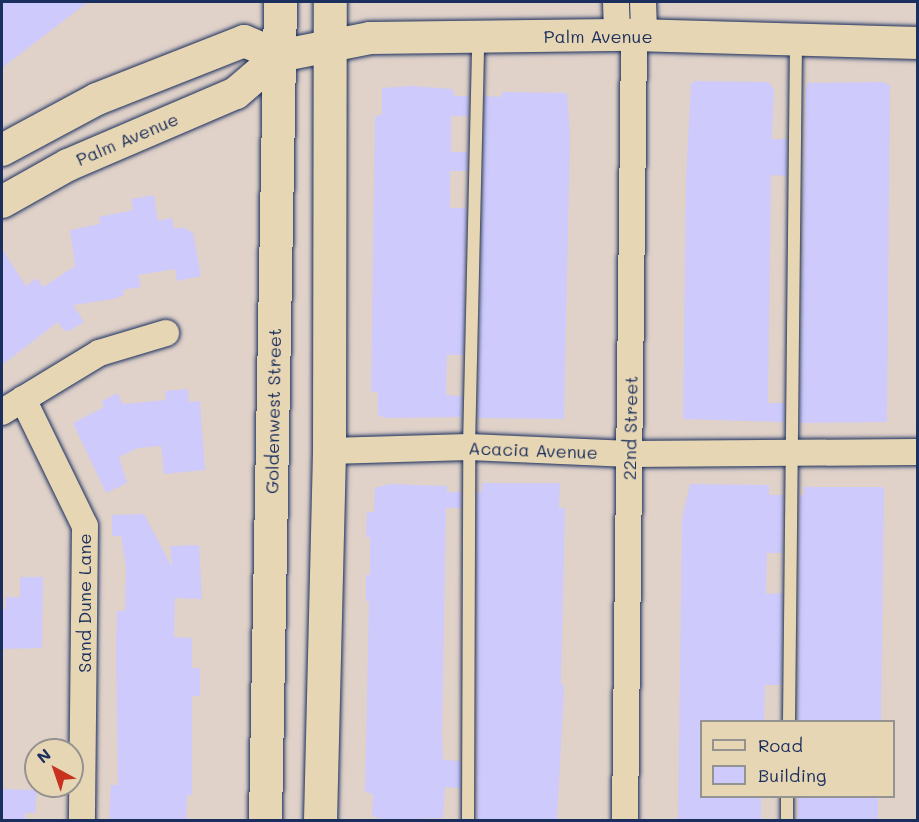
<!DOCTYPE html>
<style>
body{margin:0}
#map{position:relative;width:919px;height:822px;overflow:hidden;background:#e0d2c9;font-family:Mali,sans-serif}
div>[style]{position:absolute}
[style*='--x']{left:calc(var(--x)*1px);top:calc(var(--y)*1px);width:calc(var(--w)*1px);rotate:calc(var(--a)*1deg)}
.building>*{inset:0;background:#cecafc;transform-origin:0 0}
.roads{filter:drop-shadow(0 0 2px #1b2f5e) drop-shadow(0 0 2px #1b2f5e)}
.service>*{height:12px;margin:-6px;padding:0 6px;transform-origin:6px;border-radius:6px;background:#e7d6b3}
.minor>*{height:26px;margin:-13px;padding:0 13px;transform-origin:13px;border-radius:13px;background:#e7d6b3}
.tertiary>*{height:32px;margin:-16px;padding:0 16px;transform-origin:16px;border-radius:16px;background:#e7d6b3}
.secondary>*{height:33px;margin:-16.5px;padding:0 16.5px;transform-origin:16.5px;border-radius:16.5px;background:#e7d6b3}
span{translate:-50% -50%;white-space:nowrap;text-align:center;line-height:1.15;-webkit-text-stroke:4.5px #e7d6b3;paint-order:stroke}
.street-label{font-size:18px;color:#1b2f5e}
.frame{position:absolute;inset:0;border:3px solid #1b2f5e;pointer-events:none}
.legend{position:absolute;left:700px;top:720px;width:195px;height:78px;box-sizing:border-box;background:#e7d6b3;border:2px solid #959391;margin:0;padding:8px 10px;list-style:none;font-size:18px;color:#1b2f5e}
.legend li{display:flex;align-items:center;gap:12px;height:30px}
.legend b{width:30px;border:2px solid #959391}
.north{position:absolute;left:24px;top:738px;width:60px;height:60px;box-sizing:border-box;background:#e7d6b3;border:2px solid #959391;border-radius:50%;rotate:320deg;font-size:16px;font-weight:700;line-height:24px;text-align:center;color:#1b2f5e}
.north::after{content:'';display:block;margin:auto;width:21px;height:27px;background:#c8321e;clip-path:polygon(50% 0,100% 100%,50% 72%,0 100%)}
</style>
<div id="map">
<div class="building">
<div style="clip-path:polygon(2px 2px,88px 2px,2px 68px)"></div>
<div style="clip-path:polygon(695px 81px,768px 82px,774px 89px,772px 139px,787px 139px,786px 176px,771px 175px,768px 403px,784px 403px,784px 422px,683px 419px,686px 179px,691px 84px)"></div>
<div style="clip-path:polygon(882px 82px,890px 85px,887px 422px,800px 423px,806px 90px,808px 83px)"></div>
<div style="clip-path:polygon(411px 86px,453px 89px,454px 96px,468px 96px,468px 116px,451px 116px,451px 152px,467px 152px,467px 171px,450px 171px,450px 208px,466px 208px,463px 355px,447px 355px,446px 395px,462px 396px,461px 417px,386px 418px,378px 415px,378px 392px,371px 392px,375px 117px,382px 114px,382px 88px)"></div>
<div style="clip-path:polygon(502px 92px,567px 93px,570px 136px,564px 419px,478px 418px,485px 96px,502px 97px)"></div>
<div style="clip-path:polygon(154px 195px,158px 221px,172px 218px,174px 229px,183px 227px,193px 233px,201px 276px,177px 281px,175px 269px,138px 275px,141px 287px,123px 290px,124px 295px,114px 299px,73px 305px,84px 322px,69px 331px,64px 331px,58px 322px,2px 365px,2px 249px,26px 286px,37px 278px,43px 287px,75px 266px,70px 230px,100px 224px,99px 217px,133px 210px,131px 199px)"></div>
<div style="clip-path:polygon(188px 389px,189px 402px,200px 401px,205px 470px,164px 474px,161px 446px,138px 448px,119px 457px,127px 483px,106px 493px,73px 423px,104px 407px,102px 401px,117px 393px,123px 404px,166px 400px,165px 391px)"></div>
<div style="clip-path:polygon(482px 483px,560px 483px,559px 508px,565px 508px,561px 681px,564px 688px,557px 820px,477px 820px,477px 493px,482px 491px)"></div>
<div style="clip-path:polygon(390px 484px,447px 486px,447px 492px,461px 492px,461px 508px,446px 508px,442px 733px,443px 760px,460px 761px,460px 788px,445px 787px,443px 818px,380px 820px,372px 815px,373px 794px,365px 792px,369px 601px,366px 601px,366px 575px,370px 575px,370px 537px,366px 537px,367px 512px,374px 512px,375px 488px)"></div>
<div style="clip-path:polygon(690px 484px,769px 485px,769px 495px,783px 495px,782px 553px,767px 553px,766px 594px,782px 593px,781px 685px,765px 685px,764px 722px,702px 722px,702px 796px,761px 796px,761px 820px,678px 820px,682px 519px)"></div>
<div style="clip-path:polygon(804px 487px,884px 487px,881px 722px,798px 722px,800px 495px,804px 495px)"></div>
<div style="clip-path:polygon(144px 514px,172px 567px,170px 546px,199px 545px,202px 599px,175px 598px,174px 637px,192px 638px,192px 668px,200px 668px,200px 696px,192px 696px,192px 795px,187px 795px,186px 820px,109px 820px,111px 785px,118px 785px,116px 649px,117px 611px,125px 611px,126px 566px,121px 536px,112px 536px,112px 515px)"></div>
<div style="clip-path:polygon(20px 577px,43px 577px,42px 648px,2px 649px,2px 609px,6px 609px,6px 597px,20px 597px)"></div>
<div style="clip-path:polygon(2px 789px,37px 790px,35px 813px,25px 813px,25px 820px,2px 820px)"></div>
<div style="left:798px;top:796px;width:80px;height:24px"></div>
</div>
<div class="roads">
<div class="service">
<div style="--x:789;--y:722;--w:680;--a:-89.41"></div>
<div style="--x:468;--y:820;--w:373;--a:-89.8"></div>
<div style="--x:469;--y:447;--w:408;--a:-88.7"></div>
<div style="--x:787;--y:820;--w:24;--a:-90"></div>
</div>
<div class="minor">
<div style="--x:616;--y:2;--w:33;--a:88"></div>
<div style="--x:643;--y:2;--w:34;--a:88"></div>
<div style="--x:23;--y:399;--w:141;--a:64"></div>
<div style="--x:85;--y:526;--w:294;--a:90.6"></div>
<div style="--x:2;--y:412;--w:114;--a:-31.3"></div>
<div style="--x:99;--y:353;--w:70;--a:-16.6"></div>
<div style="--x:329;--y:451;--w:140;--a:-1.6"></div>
<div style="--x:469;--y:447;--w:161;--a:2.5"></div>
<div style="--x:630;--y:454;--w:288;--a:-0.4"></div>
<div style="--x:625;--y:820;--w:785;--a:-89.34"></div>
</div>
<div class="tertiary">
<div style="--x:2;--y:150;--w:108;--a:-28.2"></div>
<div style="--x:97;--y:99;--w:158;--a:-21.5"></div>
<div style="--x:244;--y:41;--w:38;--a:23"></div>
<div style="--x:2;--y:202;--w:76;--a:-29.3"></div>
<div style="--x:68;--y:165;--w:183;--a:-23.2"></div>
<div style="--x:236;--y:93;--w:57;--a:-40.7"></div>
<div style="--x:279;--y:56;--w:93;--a:-11.2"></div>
<div style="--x:370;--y:38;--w:264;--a:-0.7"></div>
<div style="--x:634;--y:35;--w:284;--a:1.6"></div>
</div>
<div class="secondary">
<div style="--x:265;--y:820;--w:818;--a:-88.95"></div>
<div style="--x:320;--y:820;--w:369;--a:-88.6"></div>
<div style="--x:329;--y:451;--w:449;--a:-89.9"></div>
</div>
</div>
<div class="street-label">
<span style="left:598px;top:36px">Palm Avenue</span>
<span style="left:127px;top:139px;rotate:-23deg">Palm Avenue</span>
<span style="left:273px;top:411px;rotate:-89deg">Goldenwest Street</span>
<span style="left:630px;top:428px;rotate:-89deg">22nd Street</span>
<span style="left:533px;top:450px;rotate:2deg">Acacia Avenue</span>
<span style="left:84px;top:603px;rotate:-90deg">Sand Dune Lane</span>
</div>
<div class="frame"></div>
<ul class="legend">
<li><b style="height:8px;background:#e7d6b3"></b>Road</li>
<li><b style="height:16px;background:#cecafc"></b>Building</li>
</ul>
<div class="north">N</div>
</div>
